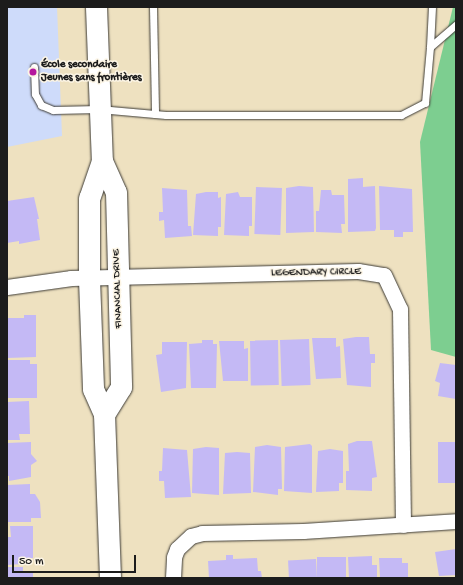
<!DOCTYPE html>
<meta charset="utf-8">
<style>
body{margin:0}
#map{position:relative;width:463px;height:585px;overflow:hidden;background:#eee1c0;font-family:"Gochi Hand",sans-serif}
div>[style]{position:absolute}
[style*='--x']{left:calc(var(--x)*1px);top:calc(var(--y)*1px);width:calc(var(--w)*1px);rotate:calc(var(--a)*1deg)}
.built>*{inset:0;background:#cedbfa}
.green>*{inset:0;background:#7dce90}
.building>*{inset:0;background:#c4b9f5;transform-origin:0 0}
.roads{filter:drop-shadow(0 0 1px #3c3a35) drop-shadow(0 0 1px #3c3a35)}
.lane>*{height:7px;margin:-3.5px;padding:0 3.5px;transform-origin:3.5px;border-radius:3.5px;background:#fff}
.street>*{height:15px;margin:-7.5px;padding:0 7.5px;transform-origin:7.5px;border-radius:7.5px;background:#fff}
.secondary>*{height:21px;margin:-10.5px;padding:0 10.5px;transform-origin:10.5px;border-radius:10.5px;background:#fff}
.dots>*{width:11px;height:11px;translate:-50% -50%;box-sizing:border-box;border:2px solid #fcf5e5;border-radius:50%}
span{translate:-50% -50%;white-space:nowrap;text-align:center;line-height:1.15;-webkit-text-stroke:3px #fcf5e5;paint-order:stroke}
.poi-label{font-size:11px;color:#1c1c1c;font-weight:700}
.left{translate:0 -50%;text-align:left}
.street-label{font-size:11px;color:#1c1c1c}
.frame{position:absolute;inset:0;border:8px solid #1c1c1c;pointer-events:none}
.scale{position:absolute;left:12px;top:555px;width:124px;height:18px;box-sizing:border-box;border:2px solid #1c1c1c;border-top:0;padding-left:5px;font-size:12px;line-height:14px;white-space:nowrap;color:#1c1c1c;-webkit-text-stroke:3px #fcf5e5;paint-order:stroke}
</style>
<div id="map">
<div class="built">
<div style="clip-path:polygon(7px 7px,57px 7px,62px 136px,7px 147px)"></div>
</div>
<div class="green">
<div style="clip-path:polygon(453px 7px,456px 7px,456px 357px,431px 350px,420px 142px)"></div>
</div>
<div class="building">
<div style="clip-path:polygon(363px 178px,363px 187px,375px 186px,376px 228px,375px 231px,348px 232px,348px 179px)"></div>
<div style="clip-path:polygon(299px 186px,313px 187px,314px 232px,286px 233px,286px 188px)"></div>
<div style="clip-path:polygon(379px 186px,412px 189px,413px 232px,403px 232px,403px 237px,394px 237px,394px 230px,380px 230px)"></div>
<div style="left:256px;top:187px;width:26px;height:47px;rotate:2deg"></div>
<div style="clip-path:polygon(162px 188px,187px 190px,188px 226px,191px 226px,192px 236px,165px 238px,164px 220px,159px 221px,159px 212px,163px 212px)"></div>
<div style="clip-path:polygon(321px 190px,331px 190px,332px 195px,344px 195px,345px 224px,341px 224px,342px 233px,316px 232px,316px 211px,319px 211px)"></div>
<div style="clip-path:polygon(206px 192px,218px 192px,218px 198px,221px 197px,221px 227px,218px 227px,218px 236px,193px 235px,196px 194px)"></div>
<div style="clip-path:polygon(238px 192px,240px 197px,252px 197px,252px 226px,249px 226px,249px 236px,224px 235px,226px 194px)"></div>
<div style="clip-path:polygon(34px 197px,39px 219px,37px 219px,40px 240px,19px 244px,19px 241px,7px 243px,7px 201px)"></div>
<div style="clip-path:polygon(24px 315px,36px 315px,36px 357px,7px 358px,7px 318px,24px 318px)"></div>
<div style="clip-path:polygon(356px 337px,369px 337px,370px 354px,375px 354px,375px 363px,371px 363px,371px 387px,347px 385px,343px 339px)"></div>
<div style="clip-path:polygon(312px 338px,336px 338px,336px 347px,340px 346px,341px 378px,316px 379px)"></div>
<div style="left:309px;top:339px;width:46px;height:29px;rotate:88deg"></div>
<div style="clip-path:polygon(202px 340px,213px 340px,213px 344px,217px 344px,216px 388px,191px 388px,189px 344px,202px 343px)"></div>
<div style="left:278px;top:340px;width:45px;height:28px;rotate:89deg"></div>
<div style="clip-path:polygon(219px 341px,244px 341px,244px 349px,248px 348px,248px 381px,223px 381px)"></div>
<div style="clip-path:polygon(162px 342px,187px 342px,186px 388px,161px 392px,156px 355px,162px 354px)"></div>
<div style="clip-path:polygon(7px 360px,30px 360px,30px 364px,37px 364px,37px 398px,7px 398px)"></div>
<div style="clip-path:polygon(440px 363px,456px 365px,456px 399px,438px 396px,440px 383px,435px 381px)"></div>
<div style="clip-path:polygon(29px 401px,30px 434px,19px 434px,20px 440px,7px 440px,7px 402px)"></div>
<div style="clip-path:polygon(357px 441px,372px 441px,377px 477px,372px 478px,372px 491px,346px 490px,346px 471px,349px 471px,348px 444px)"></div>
<div style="clip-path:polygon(31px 442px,31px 454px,37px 461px,31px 465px,31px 477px,9px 481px,9px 476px,7px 476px,7px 443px)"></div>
<div style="left:438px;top:442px;width:18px;height:41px"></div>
<div style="clip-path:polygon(310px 444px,312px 446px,312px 493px,284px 491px,285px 447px)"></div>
<div style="clip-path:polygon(267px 445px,281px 447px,282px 489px,278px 489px,278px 495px,253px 492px,255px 447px)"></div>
<div style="clip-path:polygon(206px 447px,219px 448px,219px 495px,192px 493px,193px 449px)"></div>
<div style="clip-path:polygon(163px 448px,187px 450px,191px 497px,165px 498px,164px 481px,159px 481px,159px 471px,162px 471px)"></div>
<div style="clip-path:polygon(330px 449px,343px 451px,343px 483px,339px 483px,339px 491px,316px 492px,318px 451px)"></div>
<div style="clip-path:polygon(237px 452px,250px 453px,251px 493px,223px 494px,225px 453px)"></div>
<div style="clip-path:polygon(30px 484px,30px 494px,35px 494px,40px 502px,41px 518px,31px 518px,31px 522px,7px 522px,7px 485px)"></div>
<div style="clip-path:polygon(10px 526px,33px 526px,33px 558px,23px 559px,23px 564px,7px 565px,7px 537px,11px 537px)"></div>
<div style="clip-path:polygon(456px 549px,456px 575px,439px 576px,435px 552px)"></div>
<div style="clip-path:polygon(226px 555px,233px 555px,233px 559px,257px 558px,258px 571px,261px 571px,262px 578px,209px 578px,208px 561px,226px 560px)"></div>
<div style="clip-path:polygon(372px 556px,372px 565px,377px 565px,377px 578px,349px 578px,348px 557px)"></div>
<div style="left:346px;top:557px;width:21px;height:29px;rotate:90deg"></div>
<div style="clip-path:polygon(379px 558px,402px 558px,402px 563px,408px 563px,408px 578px,380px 578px)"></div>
<div style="left:316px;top:559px;width:19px;height:28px;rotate:87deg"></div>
<div style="clip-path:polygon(7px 567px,23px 567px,23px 572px,33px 572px,33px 578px,7px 578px)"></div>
</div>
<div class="roads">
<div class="lane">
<div style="--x:153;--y:7;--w:107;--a:88.9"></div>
<div style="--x:432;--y:7;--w:40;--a:92.9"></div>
<div style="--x:430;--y:47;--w:35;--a:-41"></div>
<div style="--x:34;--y:67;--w:27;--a:88"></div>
<div style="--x:35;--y:94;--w:13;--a:61"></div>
<div style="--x:41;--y:105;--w:13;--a:23"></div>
<div style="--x:53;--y:110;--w:46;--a:-1.2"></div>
<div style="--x:99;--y:109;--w:67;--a:5.1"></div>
<div style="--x:166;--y:115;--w:235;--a:0"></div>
<div style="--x:401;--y:115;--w:27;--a:-27"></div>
<div style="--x:425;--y:103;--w:56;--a:-84.9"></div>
</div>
<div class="street">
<div style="--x:7;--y:287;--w:65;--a:-8"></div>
<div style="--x:71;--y:278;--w:287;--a:-1.4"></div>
<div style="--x:358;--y:271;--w:26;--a:9"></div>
<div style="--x:384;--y:275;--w:38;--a:65"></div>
<div style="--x:400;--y:309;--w:216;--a:89.2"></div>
<div style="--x:173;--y:578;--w:21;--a:-87"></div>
<div style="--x:174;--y:557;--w:9;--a:-69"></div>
<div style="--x:177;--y:549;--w:19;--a:-43"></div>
<div style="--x:191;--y:536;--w:11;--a:-15"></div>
<div style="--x:202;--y:533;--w:101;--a:-1.1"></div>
<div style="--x:303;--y:531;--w:153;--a:-3.7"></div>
</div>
<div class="secondary">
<div style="--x:96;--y:7;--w:154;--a:87.8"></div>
<div style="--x:102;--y:161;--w:39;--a:109"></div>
<div style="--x:89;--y:198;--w:81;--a:90"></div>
<div style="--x:89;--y:279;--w:110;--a:87.9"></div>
<div style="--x:93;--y:389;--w:27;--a:66"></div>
<div style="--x:104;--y:414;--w:164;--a:87.9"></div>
<div style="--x:102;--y:161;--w:34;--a:66"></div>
<div style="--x:116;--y:192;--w:195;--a:88.5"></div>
<div style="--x:121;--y:387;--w:32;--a:122"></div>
</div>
</div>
<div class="dots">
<div style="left:33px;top:72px;background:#b5179e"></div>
</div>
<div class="poi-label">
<span class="left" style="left:41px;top:72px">École secondaire<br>Jeunes sans frontières</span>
</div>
<div class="street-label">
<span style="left:316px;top:273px;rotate:-1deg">LEGENDARY CIRCLE</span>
<span style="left:118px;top:289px;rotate:-92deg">FINANCIAL DRIVE</span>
</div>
<div class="frame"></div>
<div class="scale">50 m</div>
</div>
